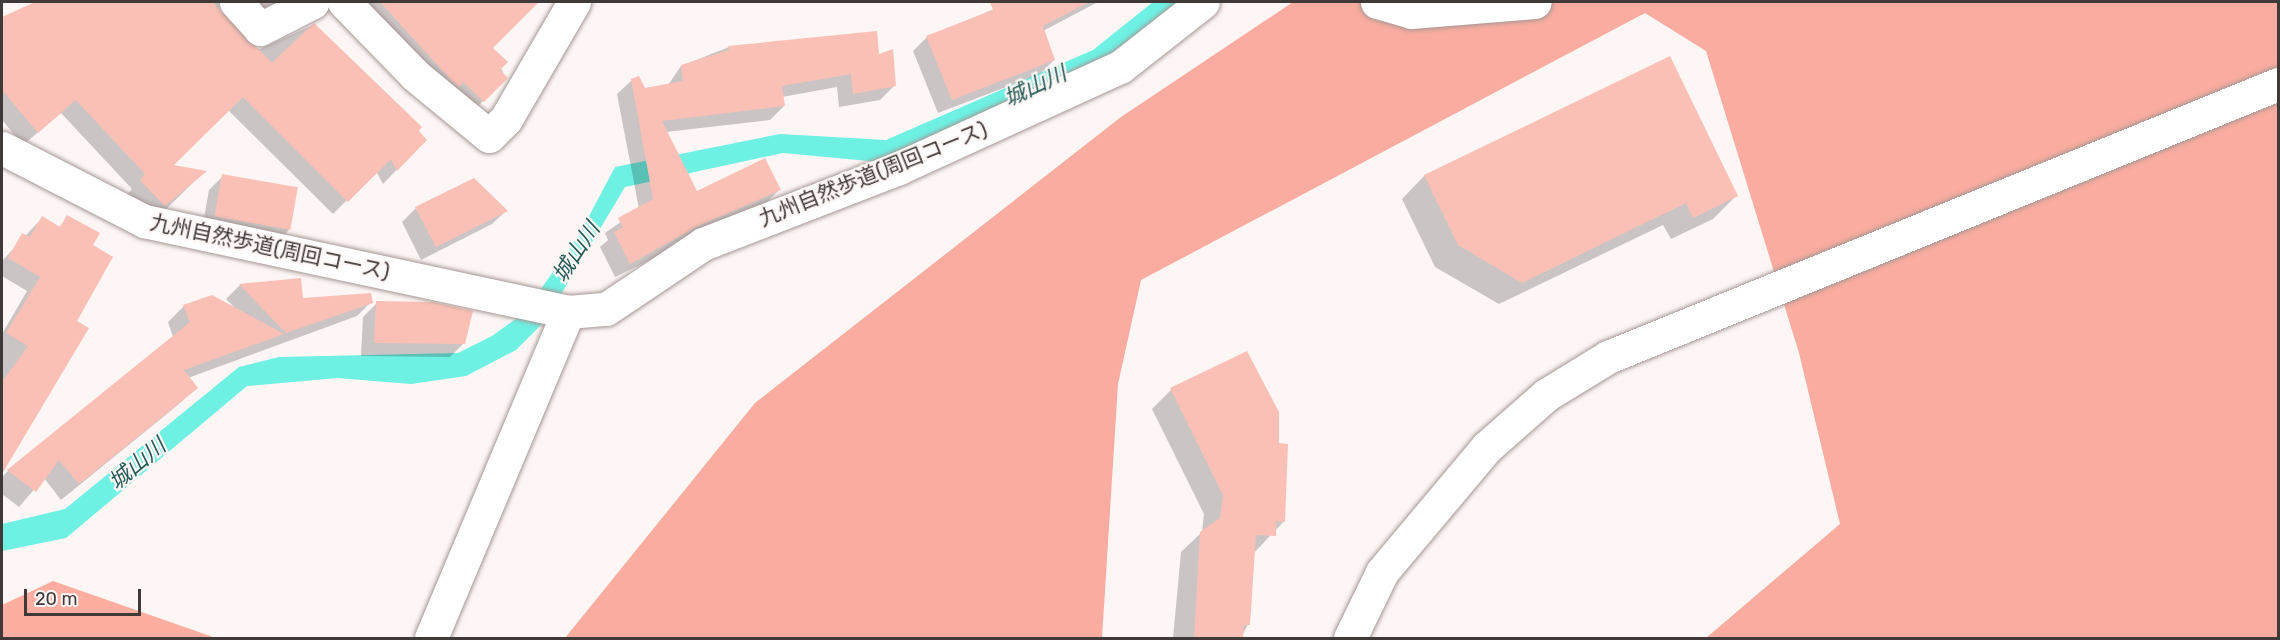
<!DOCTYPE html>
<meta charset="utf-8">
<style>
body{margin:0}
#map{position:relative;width:2280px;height:640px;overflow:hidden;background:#fdf6f5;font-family:Rubik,"Noto Sans JP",sans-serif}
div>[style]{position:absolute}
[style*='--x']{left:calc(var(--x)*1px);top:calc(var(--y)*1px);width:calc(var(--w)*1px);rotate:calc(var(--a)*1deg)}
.green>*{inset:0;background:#feaea1}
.forest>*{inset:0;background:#f9ac9f}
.water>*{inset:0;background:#6ef0e3}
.shadow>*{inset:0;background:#0003}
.building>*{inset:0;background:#fbc0b5;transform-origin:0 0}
.roads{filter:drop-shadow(0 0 2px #a59794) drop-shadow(0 0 2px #a59794)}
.minor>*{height:33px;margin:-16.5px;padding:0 16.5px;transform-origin:16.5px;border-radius:16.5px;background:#fff}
.tertiary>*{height:33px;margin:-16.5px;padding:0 16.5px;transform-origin:16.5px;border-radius:16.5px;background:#fff}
span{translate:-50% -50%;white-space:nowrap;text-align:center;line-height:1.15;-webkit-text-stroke:4.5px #fdf6f5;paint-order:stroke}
.street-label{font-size:21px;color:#3f3937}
.water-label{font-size:22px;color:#255c57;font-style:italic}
.frame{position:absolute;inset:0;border:3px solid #3f3937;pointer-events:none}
.scale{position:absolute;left:24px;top:589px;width:117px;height:27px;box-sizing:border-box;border:3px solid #3f3937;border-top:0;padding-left:8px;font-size:18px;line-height:21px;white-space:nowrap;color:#3f3937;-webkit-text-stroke:4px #fdf6f5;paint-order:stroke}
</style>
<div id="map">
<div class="green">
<div style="clip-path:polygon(53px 581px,216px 638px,2px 638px,2px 605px)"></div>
</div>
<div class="forest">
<div style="clip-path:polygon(1293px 2px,2278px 2px,2278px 638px,1706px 638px,1840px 524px,1799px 353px,1706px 51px,1645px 13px,1141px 280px,1118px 384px,1102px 638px,565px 638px,755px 403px,1121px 117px)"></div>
</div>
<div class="water">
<div style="clip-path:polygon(1153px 2px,1185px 2px,1107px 64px,890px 163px,783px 153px,625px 187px,545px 321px,516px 350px,466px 376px,411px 384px,337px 378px,247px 386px,66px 538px,2px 551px,2px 524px,65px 509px,239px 367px,279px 357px,458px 353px,492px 336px,524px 313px,579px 235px,615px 167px,780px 134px,886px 140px,1093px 50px)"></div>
</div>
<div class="shadow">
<div style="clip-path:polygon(37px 2px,218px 2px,221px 15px,245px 43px,260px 49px,313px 25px,425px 140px,383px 184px,376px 171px,333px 214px,228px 110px,171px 166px,204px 172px,155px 220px,127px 195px,132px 189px,61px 113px,23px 145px,2px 120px,2px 19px)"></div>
<div style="clip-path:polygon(231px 2px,284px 2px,250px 19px)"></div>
<div style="clip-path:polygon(353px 2px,529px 2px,533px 6px,491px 48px,506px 78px,469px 115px)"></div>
<div style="clip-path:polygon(1011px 2px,1098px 2px,1043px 31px,1054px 60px,1040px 74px,938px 113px,913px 51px,927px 37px)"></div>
<div style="clip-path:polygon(729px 47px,878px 56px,894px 86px,880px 100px,839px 107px,837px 87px,782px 97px,784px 106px,770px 120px,666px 132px,697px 193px,779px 190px,765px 204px,615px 277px,600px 247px,608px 240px,605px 233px,639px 209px,617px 94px,632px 80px,644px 90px,668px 85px,681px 66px)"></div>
<div style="clip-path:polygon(1669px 58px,1736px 196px,1713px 219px,1671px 239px,1663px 225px,1499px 304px,1435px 267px,1402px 199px,1424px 176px)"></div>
<div style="clip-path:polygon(223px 176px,289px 230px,275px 244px,202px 229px,209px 190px)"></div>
<div style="clip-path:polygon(416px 208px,506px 211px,492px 224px,421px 260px,402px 222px)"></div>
<div style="clip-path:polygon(42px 218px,58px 228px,65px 221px,91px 246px,75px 321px,87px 328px,2px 471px,2px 334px,27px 291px,2px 276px,2px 261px)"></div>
<div style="clip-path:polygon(300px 280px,302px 300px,371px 302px,357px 316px,188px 378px,196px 388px,179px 404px,61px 500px,44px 478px,19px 507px,2px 494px,2px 477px,8px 471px,173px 337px,168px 322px,184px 306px,235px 308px,226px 299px,240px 285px)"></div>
<div style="clip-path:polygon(377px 303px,464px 343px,450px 357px,361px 356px,363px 317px)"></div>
<div style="clip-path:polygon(1246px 353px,1277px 444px,1284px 521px,1253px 554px,1248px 624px,1241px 638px,1173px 638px,1181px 552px,1202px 532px,1204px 514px,1152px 409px,1171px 390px)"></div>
</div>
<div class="building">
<div style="clip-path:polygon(35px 2px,212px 2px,272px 63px,314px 23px,422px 127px,419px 131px,427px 140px,397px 171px,391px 159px,348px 202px,243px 97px,174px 165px,207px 171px,165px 206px,140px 180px,145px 174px,76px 100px,38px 133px,2px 90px,2px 17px)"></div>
<div style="clip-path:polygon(380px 2px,539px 2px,493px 48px,508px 62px,500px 70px,508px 78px,484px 102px,463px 82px,459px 87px,453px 82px)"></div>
<div style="clip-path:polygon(990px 2px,1089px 2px,1043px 26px,1055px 60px,952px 100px,926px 36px,993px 10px)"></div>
<div style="clip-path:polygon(877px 31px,879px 54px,893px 49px,896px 86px,853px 94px,851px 74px,782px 86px,785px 106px,662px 121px,697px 191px,765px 158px,781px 190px,696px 227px,630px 264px,614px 232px,623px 227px,618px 218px,653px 199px,631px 79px,639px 76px,645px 88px,683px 81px,681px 65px,729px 50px,728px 46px)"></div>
<div style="clip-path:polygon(1670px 56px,1738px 196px,1693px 218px,1686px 203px,1522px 283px,1458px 245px,1424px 175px)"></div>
<div style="left:222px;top:174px;width:77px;height:43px;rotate:10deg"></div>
<div style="clip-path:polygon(474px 178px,508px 211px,436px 247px,415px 207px)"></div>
<div style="clip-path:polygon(67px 215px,100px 233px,93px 245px,113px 257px,77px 321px,89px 328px,2px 474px,2px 382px,28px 346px,6px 333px,40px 277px,8px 258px,22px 233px,30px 237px,42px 216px,60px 227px)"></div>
<div style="clip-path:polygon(301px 278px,303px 298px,371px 293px,373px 303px,286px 333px,239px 284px)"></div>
<div style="clip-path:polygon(212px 295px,284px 334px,184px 370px,198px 388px,79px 484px,59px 460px,36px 492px,7px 470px,190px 322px,183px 305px)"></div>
<div style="clip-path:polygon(376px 301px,433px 302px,473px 311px,465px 344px,374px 343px)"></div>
<div style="clip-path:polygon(1247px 351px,1279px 412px,1279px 443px,1288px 444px,1285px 522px,1276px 521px,1276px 536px,1256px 535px,1250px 625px,1244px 625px,1243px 639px,1194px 639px,1200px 532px,1220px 518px,1223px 495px,1170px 388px)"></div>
</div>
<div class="roads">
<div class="minor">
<div style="--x:236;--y:2;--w:36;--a:48"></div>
<div style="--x:260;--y:29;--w:59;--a:-27"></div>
<div style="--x:344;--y:2;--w:103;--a:45.8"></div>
<div style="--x:416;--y:76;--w:94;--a:39.4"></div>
<div style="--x:489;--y:136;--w:24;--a:-45"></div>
<div style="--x:506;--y:119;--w:135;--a:-59.8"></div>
<div style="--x:1377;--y:2;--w:35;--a:16"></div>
<div style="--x:1411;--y:12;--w:124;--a:-4.6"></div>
<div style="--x:2;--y:148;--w:160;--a:27.2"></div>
<div style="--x:144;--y:221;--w:434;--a:12.1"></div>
<div style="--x:568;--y:312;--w:38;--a:-5"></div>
<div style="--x:606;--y:309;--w:117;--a:-33.8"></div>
<div style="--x:703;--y:244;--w:210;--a:-21.2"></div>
<div style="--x:899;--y:168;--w:243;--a:-24.6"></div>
<div style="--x:1120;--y:67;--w:105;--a:-38.1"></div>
<div style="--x:431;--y:638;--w:354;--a:-67.2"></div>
</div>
<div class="tertiary">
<div style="--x:1350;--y:638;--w:73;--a:-64.1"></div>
<div style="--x:1382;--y:572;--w:163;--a:-50"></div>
<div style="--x:1487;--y:447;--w:79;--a:-41.4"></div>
<div style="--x:1546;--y:395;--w:73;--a:-31.5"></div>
<div style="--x:1608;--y:357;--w:723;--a:-22.17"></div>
</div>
</div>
<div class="street-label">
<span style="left:873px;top:174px;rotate:-22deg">九州自然歩道(周回コース)</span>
<span style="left:270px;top:247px;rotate:12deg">九州自然歩道(周回コース)</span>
</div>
<div class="water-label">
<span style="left:1035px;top:86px;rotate:-25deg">城山川</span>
<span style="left:576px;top:252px;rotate:-57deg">城山川</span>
<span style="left:137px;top:464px;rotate:-40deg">城山川</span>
</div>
<div class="frame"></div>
<div class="scale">20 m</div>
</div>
